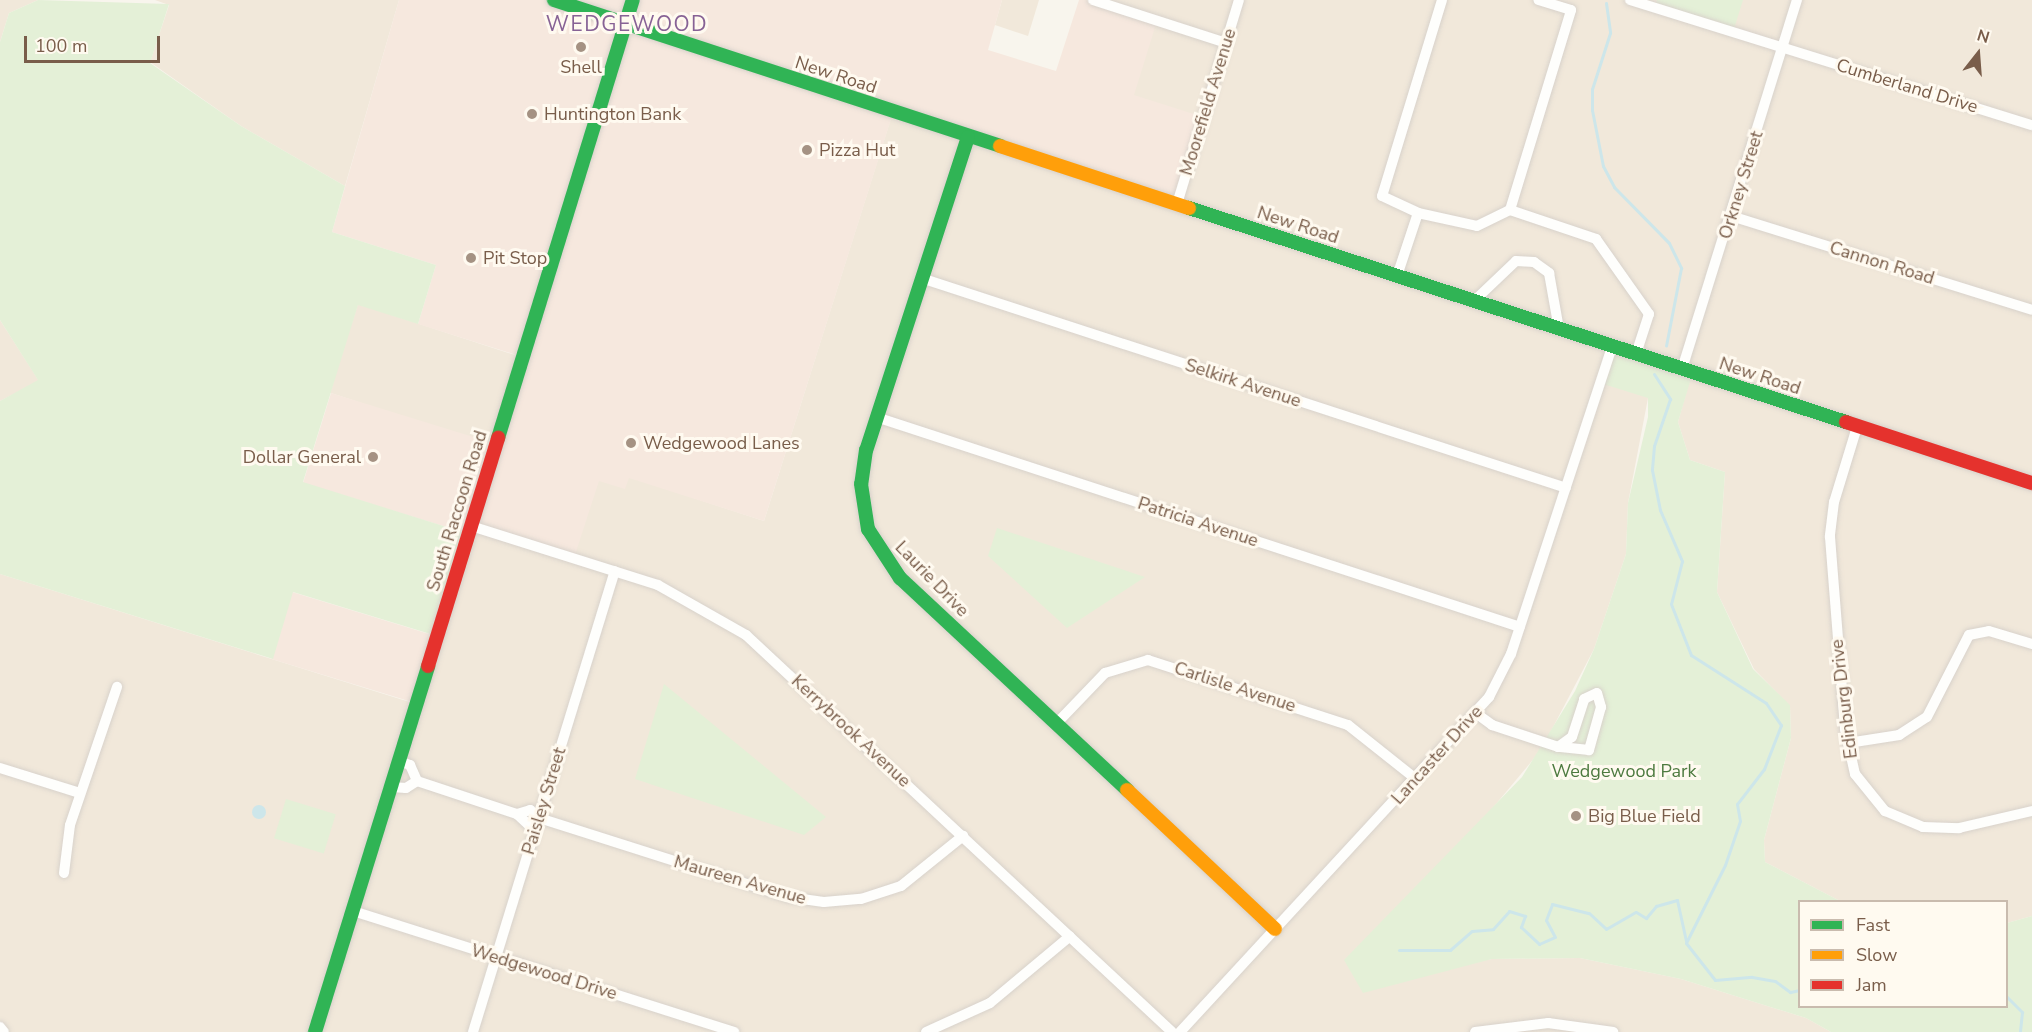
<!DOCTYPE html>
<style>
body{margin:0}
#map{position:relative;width:2032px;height:1032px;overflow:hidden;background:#f8f5ed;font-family:"Nunito Sans",sans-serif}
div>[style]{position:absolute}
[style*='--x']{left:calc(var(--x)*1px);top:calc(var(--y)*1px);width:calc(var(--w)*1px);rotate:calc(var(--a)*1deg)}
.residential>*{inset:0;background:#f1e8da;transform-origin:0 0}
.commercial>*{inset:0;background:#f6e8de;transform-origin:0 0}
.green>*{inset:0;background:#e4f0d7;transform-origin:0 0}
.water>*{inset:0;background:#cde6ea}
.round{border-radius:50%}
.stream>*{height:3px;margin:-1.5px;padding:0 1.5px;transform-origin:1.5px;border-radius:1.5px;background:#cde6ea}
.roads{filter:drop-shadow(0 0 2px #d8d2cb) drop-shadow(0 0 2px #d8d2cb)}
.street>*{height:10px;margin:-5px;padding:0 5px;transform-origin:5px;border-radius:5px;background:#fefefc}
.fast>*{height:14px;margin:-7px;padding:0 7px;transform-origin:7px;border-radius:7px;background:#30b455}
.slow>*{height:14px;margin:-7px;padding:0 7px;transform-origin:7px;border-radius:7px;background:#ff9f0a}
.jam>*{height:14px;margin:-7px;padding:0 7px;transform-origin:7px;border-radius:7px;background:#e5322d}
.dots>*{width:16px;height:16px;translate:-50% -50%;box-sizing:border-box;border:3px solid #fffaf0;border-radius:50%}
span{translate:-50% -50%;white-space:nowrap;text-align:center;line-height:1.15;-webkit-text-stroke:6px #fffaf0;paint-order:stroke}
.poi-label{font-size:18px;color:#795d4a}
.left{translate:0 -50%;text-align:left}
.right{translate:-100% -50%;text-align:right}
.street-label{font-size:18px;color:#795d4a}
.park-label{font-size:18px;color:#4d7a3f}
.quarter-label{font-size:21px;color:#876295;letter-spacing:1.5px}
.legend{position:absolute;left:1798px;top:900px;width:210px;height:108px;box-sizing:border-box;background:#fffaf0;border:2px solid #c9bbae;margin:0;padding:8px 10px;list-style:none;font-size:18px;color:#795d4a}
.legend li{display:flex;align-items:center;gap:12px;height:30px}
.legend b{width:30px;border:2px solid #c9bbae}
.north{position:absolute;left:1948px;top:24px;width:60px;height:60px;-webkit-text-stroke:4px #fffaf0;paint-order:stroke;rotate:17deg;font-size:16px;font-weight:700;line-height:24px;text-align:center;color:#795d4a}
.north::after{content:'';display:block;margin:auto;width:21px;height:27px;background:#795d4a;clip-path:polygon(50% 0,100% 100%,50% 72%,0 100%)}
.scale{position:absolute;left:24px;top:36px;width:136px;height:27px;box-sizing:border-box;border:3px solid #795d4a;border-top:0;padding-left:8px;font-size:18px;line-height:21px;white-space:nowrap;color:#795d4a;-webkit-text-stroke:4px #fffaf0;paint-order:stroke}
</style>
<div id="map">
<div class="residential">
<div style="clip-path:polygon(0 0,38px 0,9px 13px,0 42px)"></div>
<div style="clip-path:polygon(155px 0,399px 0,345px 186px,241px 126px,150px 62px,169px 5px)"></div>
<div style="clip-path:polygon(1002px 0,1039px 0,1028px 36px,995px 25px)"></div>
<div style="clip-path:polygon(1093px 0,2032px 0,2032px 916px,2007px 923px,2006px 902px,1840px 901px,1765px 862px,1764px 840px,1791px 738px,1790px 706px,1754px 669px,1717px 592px,1725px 472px,1690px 460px,1678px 422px,1692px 372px,1648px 398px,1628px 503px,1626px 554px,1594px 649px,1541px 750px,1476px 828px,1431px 970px,1492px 959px,1580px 958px,1681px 979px,1806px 1018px,1831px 1032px,0 1032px,0 574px,416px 704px,471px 526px,599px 481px,629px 477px,764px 521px,893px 112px,1134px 95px)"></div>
<div style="left:358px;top:304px;width:173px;height:93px;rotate:18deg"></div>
<div style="clip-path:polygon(0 320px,39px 381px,0 401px)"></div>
</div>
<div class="commercial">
<div style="clip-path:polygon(399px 0,1002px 0,988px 50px,1056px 71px,1079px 0,1093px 0,1157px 21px,1134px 95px,1203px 117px,1177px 204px,893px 113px,764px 521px,629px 478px,625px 489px,599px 481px,574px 558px,472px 526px,469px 534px,303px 483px,331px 393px,496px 444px,523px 357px,418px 324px,436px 265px,332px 232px)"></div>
<div style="left:292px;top:592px;width:152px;height:70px;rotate:17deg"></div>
</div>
<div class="green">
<div style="clip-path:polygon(38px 0,169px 4px,150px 63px,241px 126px,345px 186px,332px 232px,436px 265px,418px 324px,358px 305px,303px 482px,469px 534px,437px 636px,293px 592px,273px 659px,0 574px,0 401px,38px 380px,0 320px,0 42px,9px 13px)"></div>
<div style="clip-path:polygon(1657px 0,1743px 0,1733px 32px,1654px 8px)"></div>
<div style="clip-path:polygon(1612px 346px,1693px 372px,1678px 422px,1690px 460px,1725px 472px,1717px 592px,1753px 669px,1790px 705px,1791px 738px,1764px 840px,1765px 862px,1840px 901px,1800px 902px,1800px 1006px,2006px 1006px,2007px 923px,2032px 916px,2032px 1032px,1831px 1032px,1806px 1018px,1681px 979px,1580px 958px,1492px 959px,1363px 993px,1344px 960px,1522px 777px,1575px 691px,1594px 649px,1626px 554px,1628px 503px,1648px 417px,1648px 398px,1600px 383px)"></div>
<div style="clip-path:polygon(997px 528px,1145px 577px,1067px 628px,988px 556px)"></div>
<div style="clip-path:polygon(664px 684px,826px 817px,804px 835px,635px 779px)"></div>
<div style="left:286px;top:799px;width:52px;height:41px;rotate:17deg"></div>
</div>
<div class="water">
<div class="round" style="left:252px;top:805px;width:14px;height:14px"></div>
</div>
<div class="stream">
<div style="--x:1606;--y:3;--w:30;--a:82"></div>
<div style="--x:1610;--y:33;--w:59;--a:107.8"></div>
<div style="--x:1592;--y:89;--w:21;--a:90"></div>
<div style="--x:1592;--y:110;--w:57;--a:78.9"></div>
<div style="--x:1603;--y:166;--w:24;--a:62"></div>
<div style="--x:1614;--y:187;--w:78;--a:45.5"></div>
<div style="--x:1669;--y:243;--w:28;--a:64"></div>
<div style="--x:1681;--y:268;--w:79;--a:100.9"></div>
<div style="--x:1654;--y:374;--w:30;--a:57"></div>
<div style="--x:1670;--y:399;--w:50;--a:108.8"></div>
<div style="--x:1654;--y:446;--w:24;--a:95"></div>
<div style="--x:1652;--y:470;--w:41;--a:78.7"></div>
<div style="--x:1660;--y:510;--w:56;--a:66.7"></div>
<div style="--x:1682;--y:561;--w:44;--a:104.3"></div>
<div style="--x:1671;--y:604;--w:55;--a:68.6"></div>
<div style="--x:1691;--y:655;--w:89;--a:32.6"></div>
<div style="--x:1766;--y:703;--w:27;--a:56"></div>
<div style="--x:1781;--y:725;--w:47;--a:111.1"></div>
<div style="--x:1764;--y:769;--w:44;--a:127.6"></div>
<div style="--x:1737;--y:804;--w:17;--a:80"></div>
<div style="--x:1740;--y:821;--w:46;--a:108.8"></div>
<div style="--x:1725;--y:865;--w:87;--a:116.6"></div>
<div style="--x:1686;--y:943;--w:47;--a:51.9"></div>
<div style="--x:1715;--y:980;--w:37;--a:-5"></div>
<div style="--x:1752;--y:977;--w:23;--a:10"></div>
<div style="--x:1775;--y:981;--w:19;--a:36"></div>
<div style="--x:1790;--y:992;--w:10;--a:-11"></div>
<div style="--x:1399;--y:950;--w:51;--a:0"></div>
<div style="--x:1450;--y:950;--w:29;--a:-41"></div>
<div style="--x:1472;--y:931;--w:21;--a:-5"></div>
<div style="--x:1493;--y:929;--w:24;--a:-48"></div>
<div style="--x:1509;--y:911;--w:17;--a:17"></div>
<div style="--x:1525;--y:916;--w:12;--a:110"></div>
<div style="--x:1521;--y:927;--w:25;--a:43"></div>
<div style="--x:1539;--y:944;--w:17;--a:-24"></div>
<div style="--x:1555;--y:937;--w:19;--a:-118"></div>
<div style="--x:1546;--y:920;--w:17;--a:-69"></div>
<div style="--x:1552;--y:904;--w:38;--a:14"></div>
<div style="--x:1589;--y:913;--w:23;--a:43"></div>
<div style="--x:1606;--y:929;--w:34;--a:-30"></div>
<div style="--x:1636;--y:912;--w:12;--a:31"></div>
<div style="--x:1646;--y:918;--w:16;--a:-50"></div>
<div style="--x:1656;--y:906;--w:22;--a:-16"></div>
<div style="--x:1677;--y:900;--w:42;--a:77.6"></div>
<div style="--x:2006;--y:996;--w:23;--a:45"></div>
<div style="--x:2022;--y:1012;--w:20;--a:96"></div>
</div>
<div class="roads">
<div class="street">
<div style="--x:1093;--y:0;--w:140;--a:17.9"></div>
<div style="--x:1442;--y:0;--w:205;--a:107"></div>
<div style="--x:1382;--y:196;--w:40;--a:25"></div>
<div style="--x:1418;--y:213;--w:60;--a:12.4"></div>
<div style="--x:1477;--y:226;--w:37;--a:-26"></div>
<div style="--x:1510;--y:210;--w:91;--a:18.6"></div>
<div style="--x:1596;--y:239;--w:92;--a:54.8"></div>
<div style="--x:1649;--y:314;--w:42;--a:108"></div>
<div style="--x:1630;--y:0;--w:421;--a:17.3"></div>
<div style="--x:1177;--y:204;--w:213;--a:-73.1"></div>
<div style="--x:1510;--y:210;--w:209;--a:-73"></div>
<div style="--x:1571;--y:10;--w:34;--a:-163"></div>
<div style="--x:1731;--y:216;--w:315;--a:17.3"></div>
<div style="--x:1397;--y:276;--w:66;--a:-71.6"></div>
<div style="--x:921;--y:278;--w:678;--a:18.03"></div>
<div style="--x:1474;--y:301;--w:58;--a:-43.6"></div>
<div style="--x:1516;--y:261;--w:18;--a:3"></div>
<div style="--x:1534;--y:262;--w:19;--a:36"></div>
<div style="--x:1549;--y:273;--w:57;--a:79.9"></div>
<div style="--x:1682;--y:369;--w:387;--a:-72.7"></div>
<div style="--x:876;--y:417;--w:677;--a:18.06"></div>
<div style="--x:1857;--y:427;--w:78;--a:107"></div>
<div style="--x:1834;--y:502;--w:35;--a:97"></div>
<div style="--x:1830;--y:537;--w:193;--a:85.5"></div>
<div style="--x:1845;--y:729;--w:46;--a:77.5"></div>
<div style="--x:1855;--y:774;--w:48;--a:51"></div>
<div style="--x:1885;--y:811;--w:41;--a:22.8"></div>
<div style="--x:1923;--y:827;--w:36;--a:2"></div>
<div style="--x:1959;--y:828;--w:75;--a:-13.1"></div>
<div style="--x:471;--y:526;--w:196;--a:17.5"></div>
<div style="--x:658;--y:585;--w:101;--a:29.6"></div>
<div style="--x:746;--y:635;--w:582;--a:42.98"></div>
<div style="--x:1597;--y:693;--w:15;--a:74"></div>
<div style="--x:1601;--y:707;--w:45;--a:105.6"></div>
<div style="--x:1589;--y:750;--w:31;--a:-174"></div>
<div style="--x:1558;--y:747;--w:17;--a:-36"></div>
<div style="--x:1572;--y:737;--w:40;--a:-72"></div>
<div style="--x:1584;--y:699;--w:14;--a:-25"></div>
<div style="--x:1477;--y:714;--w:19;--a:36"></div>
<div style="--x:1492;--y:725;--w:70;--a:18.4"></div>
<div style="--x:1056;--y:724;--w:71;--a:-46.1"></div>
<div style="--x:1105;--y:673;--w:45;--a:-16.8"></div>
<div style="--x:1148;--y:660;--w:210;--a:18"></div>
<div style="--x:1348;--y:725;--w:87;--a:38.5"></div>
<div style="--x:1848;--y:743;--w:52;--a:-8.9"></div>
<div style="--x:1899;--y:735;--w:33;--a:-33"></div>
<div style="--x:1927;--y:717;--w:92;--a:-62.9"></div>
<div style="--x:1969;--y:635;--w:20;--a:-11"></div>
<div style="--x:1989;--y:631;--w:45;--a:16.8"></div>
<div style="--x:399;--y:761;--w:12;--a:20"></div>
<div style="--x:410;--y:765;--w:17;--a:66"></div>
<div style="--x:0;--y:768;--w:84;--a:17.4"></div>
<div style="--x:391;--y:787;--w:15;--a:4"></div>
<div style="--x:406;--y:788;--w:13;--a:-32"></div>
<div style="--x:417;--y:781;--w:105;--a:18.3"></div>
<div style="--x:517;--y:814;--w:14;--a:-17"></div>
<div style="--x:530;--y:810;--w:12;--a:42"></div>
<div style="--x:517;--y:814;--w:18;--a:43"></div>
<div style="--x:530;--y:826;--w:12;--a:-42"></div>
<div style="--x:539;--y:818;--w:261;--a:17.6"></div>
<div style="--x:788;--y:897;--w:36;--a:8"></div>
<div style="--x:824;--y:902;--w:37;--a:-5"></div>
<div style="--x:861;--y:899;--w:42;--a:-18"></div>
<div style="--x:901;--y:886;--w:80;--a:-38.9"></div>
<div style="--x:64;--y:873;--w:48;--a:-82.9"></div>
<div style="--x:70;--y:825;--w:146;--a:-71.2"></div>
<div style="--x:353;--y:911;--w:400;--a:17.6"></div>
<div style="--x:0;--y:1027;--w:6;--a:51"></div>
<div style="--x:473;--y:1032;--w:482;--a:-72.9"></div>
<div style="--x:926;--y:1032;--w:70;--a:-24.4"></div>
<div style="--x:990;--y:1003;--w:104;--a:-39.9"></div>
<div style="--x:1180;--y:1032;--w:456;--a:-47.3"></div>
<div style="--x:1489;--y:697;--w:48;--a:-62.9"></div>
<div style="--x:1511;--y:654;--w:324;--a:-71.8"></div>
<div style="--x:1475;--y:1032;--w:74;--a:-7"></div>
<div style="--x:1548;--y:1023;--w:66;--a:7.9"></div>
</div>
<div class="fast">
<div style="--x:554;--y:0;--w:469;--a:18.1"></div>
<div style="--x:968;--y:137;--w:329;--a:108"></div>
<div style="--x:866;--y:450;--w:34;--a:98"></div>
<div style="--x:861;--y:484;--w:46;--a:81.2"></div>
<div style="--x:868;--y:529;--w:59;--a:56.9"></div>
<div style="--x:900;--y:578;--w:311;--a:43"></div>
<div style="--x:1189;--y:208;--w:691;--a:18.04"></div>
<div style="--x:498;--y:438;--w:458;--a:-72.9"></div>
<div style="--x:315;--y:1032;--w:383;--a:-72.8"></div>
</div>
<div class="slow">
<div style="--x:1000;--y:146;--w:199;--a:18.2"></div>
<div style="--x:1127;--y:790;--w:203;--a:43.2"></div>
</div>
<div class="jam">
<div style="--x:1846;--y:422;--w:196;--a:18.2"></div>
<div style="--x:428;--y:666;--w:239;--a:-72.9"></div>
</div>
</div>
<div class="dots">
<div style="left:581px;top:47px;background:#a59283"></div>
<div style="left:532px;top:114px;background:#a59283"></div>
<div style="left:807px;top:150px;background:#a59283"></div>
<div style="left:471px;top:258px;background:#a59283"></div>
<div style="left:631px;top:443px;background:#a59283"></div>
<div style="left:373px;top:457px;background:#a59283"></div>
<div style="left:1576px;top:816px;background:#a59283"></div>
</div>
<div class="poi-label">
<span style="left:581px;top:67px">Shell</span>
<span class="left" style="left:544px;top:114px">Huntington Bank</span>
<span class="left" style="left:819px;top:150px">Pizza Hut</span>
<span class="left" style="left:483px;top:258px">Pit Stop</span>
<span class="left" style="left:643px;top:443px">Wedgewood Lanes</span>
<span class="right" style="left:361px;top:457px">Dollar General</span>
<span class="left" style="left:1588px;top:816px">Big Blue Field</span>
</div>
<div class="street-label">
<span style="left:836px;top:75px;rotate:18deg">New Road</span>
<span style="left:1907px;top:86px;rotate:17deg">Cumberland Drive</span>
<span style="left:1208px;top:102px;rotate:-73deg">Moorefield Avenue</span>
<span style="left:1741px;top:185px;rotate:-73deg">Orkney Street</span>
<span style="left:1298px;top:225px;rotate:18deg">New Road</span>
<span style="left:1882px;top:263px;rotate:17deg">Cannon Road</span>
<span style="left:1760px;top:376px;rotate:18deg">New Road</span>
<span style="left:1243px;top:383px;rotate:18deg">Selkirk Avenue</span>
<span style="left:457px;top:511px;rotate:-73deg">South Raccoon Road</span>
<span style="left:1198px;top:522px;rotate:18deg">Patricia Avenue</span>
<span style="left:932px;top:579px;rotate:46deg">Laurie Drive</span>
<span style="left:1235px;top:687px;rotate:18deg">Carlisle Avenue</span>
<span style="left:1844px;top:699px;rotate:-97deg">Edinburg Drive</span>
<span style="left:851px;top:731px;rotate:43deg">Kerrybrook Avenue</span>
<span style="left:1437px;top:755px;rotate:-48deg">Lancaster Drive</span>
<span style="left:544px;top:801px;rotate:-73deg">Paisley Street</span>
<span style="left:740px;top:880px;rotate:16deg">Maureen Avenue</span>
<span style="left:544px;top:972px;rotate:17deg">Wedgewood Drive</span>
</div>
<div class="park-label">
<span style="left:1624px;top:771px">Wedgewood Park</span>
</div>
<div class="quarter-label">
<span style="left:627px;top:24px">WEDGEWOOD</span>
</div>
<ul class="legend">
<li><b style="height:8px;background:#30b455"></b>Fast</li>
<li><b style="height:8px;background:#ff9f0a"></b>Slow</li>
<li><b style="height:8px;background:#e5322d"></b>Jam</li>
</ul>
<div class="north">N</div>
<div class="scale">100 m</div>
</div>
